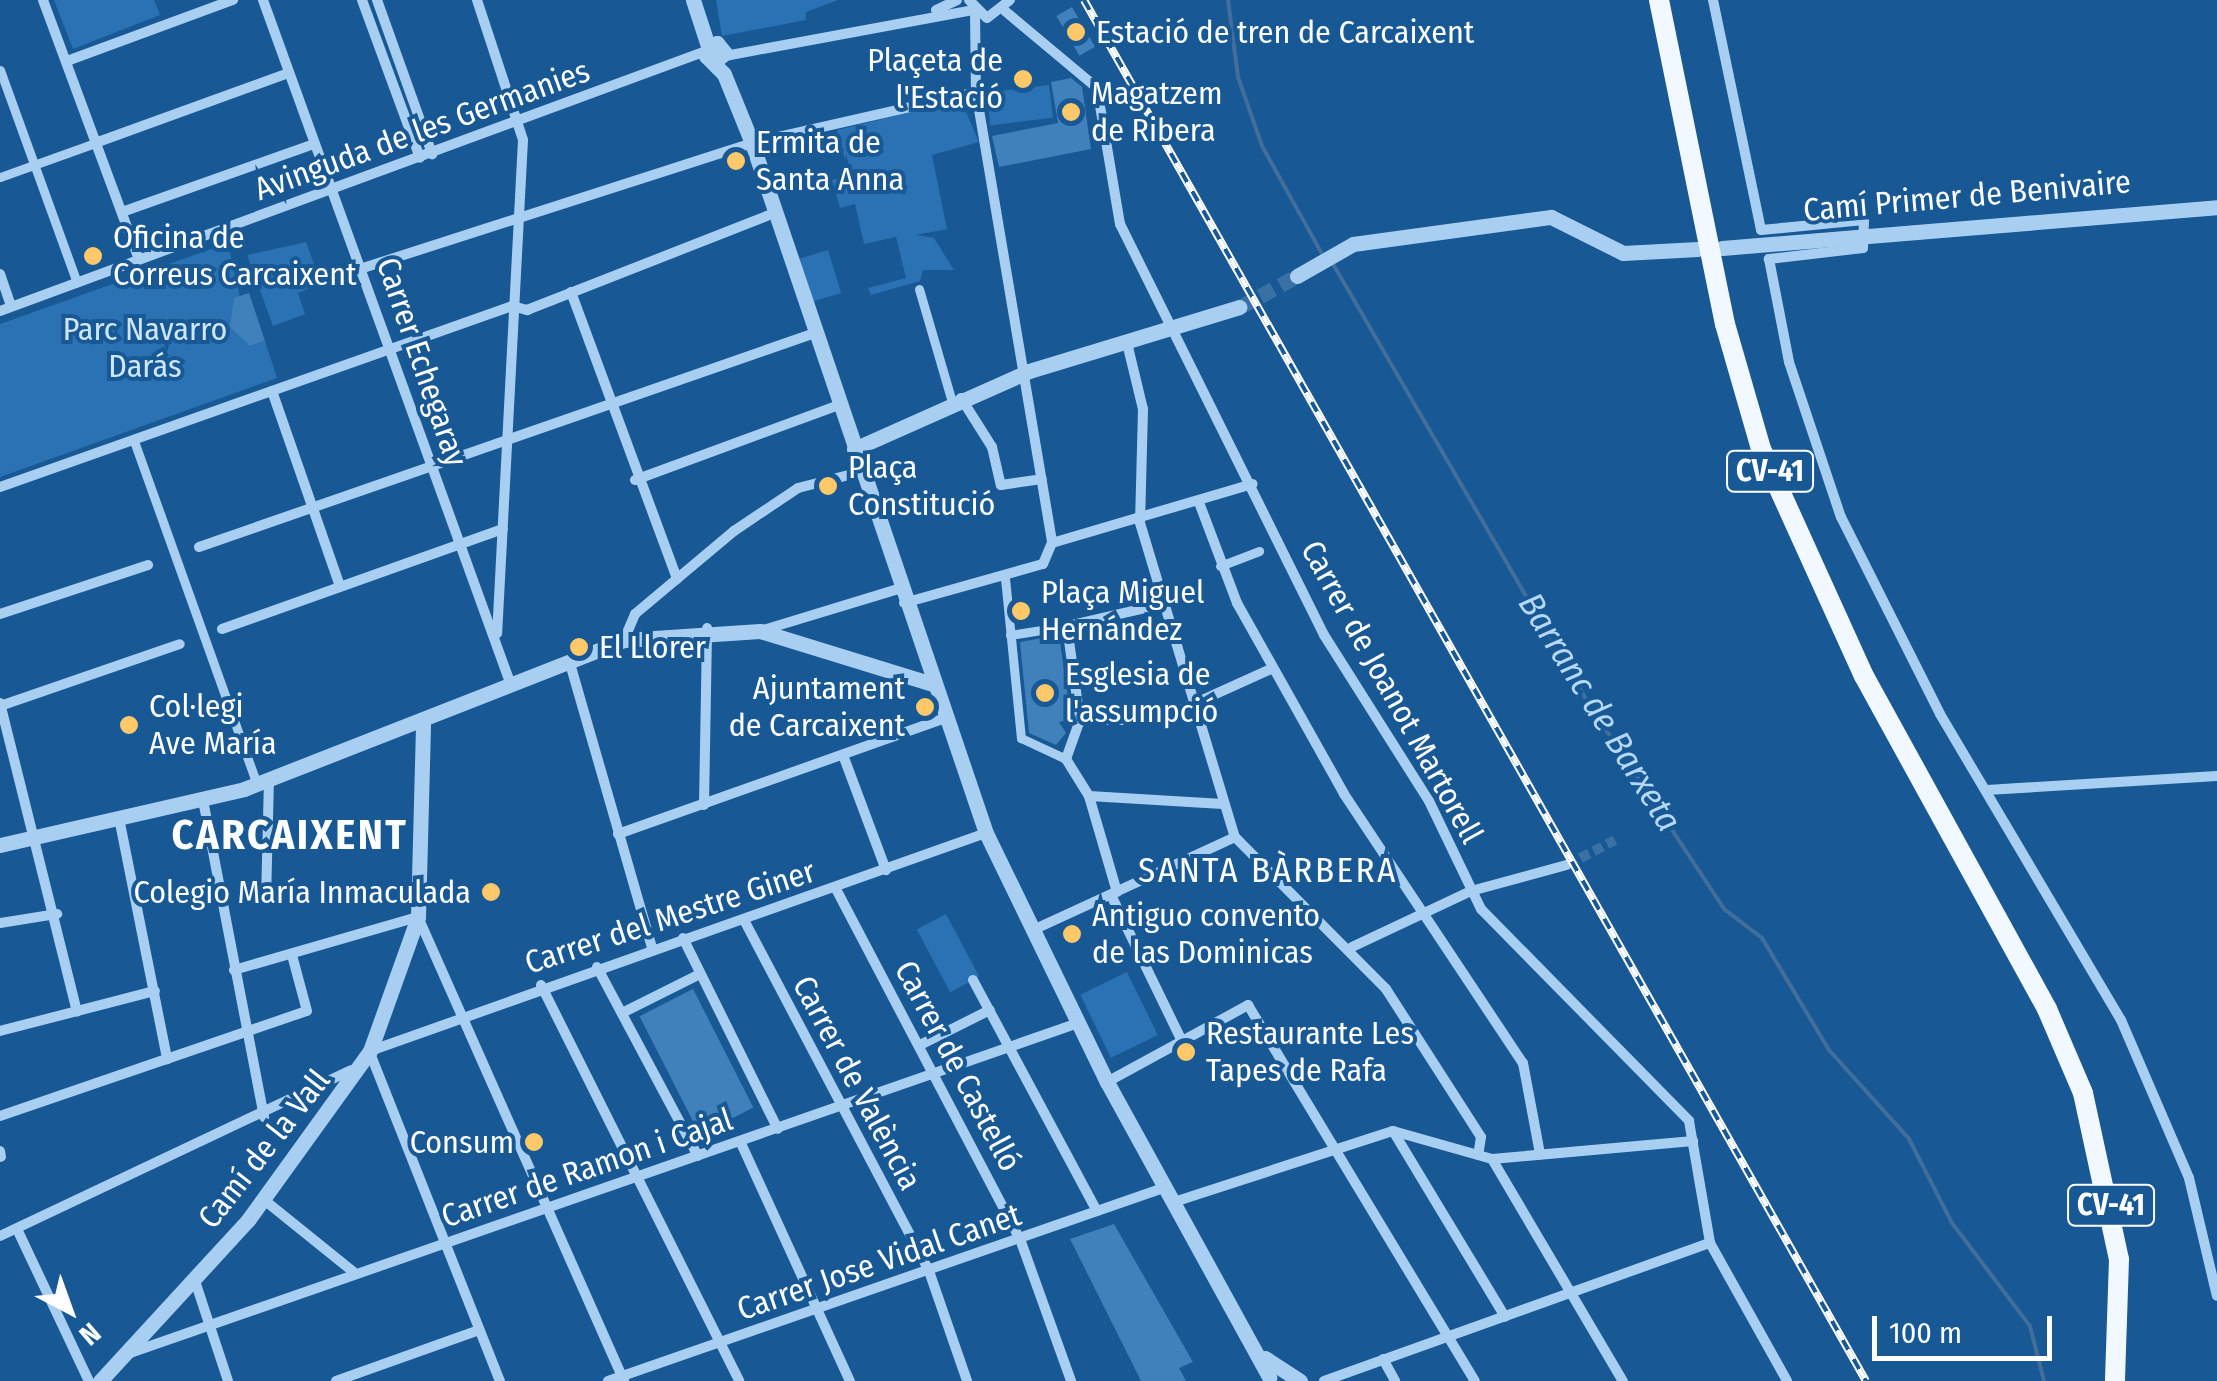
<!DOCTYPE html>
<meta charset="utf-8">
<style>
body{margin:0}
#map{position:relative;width:2217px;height:1381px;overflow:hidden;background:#175895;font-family:"Fira Sans Condensed",sans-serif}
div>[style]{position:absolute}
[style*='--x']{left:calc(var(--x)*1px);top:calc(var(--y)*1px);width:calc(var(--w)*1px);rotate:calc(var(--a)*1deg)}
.green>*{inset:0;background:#2a72b3;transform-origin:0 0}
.stream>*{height:4px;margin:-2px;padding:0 2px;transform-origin:2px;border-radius:2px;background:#416e9a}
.building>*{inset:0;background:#4081bc;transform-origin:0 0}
.minor-tunnel>*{height:10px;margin-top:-5px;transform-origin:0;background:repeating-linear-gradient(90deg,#3a71a5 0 10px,transparent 0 15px)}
.tertiary-tunnel>*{height:15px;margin-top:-7.5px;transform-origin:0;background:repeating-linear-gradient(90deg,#3a71a5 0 15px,transparent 0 23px)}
.pedestrian>*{height:9px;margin:-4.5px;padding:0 4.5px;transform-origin:4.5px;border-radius:4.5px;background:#a8cff1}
.minor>*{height:10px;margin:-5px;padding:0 5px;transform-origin:5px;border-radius:5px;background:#a8cff1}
.tertiary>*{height:15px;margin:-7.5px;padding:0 7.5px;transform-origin:7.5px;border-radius:7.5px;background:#a8cff1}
.primary>*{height:20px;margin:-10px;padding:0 10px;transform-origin:10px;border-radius:10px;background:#f2f8ff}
.rail>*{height:8px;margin-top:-4px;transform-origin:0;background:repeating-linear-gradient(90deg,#175895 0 11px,#fff 0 22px);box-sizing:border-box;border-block:2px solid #fff}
.dots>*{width:28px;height:28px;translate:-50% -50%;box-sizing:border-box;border:5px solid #175895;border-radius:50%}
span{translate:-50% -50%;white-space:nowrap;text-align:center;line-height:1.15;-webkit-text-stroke:8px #175895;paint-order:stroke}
.shield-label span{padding:2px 8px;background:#175895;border:2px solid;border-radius:8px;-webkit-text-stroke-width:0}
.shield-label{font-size:30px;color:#fff;font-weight:700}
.poi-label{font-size:32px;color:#fff}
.left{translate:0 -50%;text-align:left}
.right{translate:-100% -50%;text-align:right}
.street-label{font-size:32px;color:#fff}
.park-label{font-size:32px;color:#cfe7fc}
.water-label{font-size:35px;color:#b5d8f7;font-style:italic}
.neighbourhood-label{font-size:35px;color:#fff;letter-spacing:2.5px}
.district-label{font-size:42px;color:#fff;font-weight:700;letter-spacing:2.5px}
.north{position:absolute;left:20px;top:1261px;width:100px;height:100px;-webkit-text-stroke:8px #175895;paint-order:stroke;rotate:139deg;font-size:28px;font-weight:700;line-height:40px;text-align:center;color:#fff}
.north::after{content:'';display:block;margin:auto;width:35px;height:45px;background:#fff;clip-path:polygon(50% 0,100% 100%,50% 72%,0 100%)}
.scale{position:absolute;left:1872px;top:1316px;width:180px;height:45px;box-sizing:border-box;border:5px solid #fff;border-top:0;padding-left:12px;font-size:30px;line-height:35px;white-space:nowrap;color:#fff;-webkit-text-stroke:8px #175895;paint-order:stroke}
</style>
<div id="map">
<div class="green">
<div style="clip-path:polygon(54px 0,154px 0,160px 15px,73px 49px)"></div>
<div style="clip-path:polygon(716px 0,838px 0,806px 12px,806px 20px,722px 36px)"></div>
<div style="left:1049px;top:85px;width:33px;height:63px;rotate:83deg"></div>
<div style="clip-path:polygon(961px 100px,979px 142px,932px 155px,947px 229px,916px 235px,934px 238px,954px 270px,923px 270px,920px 281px,871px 295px,868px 288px,906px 278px,896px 237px,864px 244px,855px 204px,840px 208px,832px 180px,849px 175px,837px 130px)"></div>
<div style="clip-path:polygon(306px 242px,321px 284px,298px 293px,305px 314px,273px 326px,247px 255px)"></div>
<div style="clip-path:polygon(228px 243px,251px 346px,265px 341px,277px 378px,0 477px,0 324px)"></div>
<div style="left:828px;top:250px;width:45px;height:31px;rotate:73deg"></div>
<div style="left:946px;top:914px;width:71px;height:33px;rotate:62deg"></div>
<div style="left:1127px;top:972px;width:70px;height:52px;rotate:64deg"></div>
</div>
<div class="stream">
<div style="--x:1228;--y:0;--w:78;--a:82.6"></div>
<div style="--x:1238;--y:77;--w:73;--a:70.8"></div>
<div style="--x:1262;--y:146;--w:124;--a:60.9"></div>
<div style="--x:1333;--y:264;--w:505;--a:59.83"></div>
<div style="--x:1587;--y:701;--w:249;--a:56.6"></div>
<div style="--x:1724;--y:909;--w:48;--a:37.3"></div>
<div style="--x:1762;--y:938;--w:131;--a:59.1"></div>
<div style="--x:1829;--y:1050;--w:120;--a:48"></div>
<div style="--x:1909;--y:1139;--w:94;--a:62.9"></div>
<div style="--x:1952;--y:1223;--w:129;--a:52.9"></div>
<div style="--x:2030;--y:1326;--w:57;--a:75.7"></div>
</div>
<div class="building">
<div style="left:1072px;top:7px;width:46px;height:18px;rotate:60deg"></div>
<div style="clip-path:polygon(1071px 78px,1082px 87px,1091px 149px,999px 167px,992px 136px,1058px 123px,1051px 82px)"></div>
<div style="clip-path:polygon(249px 293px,265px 341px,250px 346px,230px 327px,234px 298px)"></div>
<div style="clip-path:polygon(1059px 635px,1071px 719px,1059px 722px,1066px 733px,1056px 745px,1029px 733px,1020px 642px)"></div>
<div style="left:693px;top:989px;width:133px;height:60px;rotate:63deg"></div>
<div style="clip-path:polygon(1114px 1224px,1193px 1362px,1179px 1368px,1186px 1381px,1141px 1381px,1070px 1239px)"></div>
</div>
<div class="minor-tunnel">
<div style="--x:1567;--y:865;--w:54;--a:-27.5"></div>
</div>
<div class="tertiary-tunnel">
<div style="--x:1240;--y:307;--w:65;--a:-28.5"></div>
</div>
<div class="pedestrian">
<div style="--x:0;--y:70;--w:226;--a:70.1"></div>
<div style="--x:0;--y:177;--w:104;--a:-19.7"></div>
<div style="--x:919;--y:289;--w:118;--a:73.7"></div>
<div style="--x:134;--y:441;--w:365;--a:70.3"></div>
<div style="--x:1220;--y:566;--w:42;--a:-21"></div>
<div style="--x:1005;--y:578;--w:161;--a:84.3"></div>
<div style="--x:1021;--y:738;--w:50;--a:25"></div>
<div style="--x:1010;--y:635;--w:58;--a:-9"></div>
</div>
<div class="minor">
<div style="--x:43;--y:0;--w:277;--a:69.7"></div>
<div style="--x:263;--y:0;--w:729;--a:70.1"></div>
<div style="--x:362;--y:0;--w:168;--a:69.8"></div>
<div style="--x:377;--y:0;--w:164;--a:70.3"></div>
<div style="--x:477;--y:0;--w:147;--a:71.8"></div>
<div style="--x:523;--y:140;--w:494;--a:93"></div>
<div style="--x:969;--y:0;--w:25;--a:45"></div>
<div style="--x:987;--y:18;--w:29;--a:-38"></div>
<div style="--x:1713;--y:0;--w:235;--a:78.2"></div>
<div style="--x:1761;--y:230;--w:103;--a:-5.5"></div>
<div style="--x:1864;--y:220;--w:28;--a:92"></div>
<div style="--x:1863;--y:248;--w:95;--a:173.3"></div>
<div style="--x:1769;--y:259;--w:105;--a:79"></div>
<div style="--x:1789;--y:362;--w:163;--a:71.5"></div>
<div style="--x:1841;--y:517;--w:220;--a:63.3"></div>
<div style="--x:1940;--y:714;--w:356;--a:59.4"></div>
<div style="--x:2121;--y:1020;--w:172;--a:66.7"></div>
<div style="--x:2189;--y:1178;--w:121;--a:76.7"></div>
<div style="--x:936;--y:10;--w:23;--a:-25"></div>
<div style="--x:1005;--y:11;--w:120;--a:39.9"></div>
<div style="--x:1097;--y:88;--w:138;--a:80.4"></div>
<div style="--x:1120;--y:224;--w:459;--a:63.6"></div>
<div style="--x:1324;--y:635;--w:196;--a:57.7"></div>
<div style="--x:1429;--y:801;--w:120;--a:64.3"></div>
<div style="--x:1481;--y:909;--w:297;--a:45.5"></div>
<div style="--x:1689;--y:1121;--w:124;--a:80.2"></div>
<div style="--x:1710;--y:1243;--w:158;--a:60.8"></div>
<div style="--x:975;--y:12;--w:80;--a:89.3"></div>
<div style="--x:976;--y:92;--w:457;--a:80.4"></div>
<div style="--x:725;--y:56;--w:252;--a:-10.5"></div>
<div style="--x:67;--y:61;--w:177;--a:-20.2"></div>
<div style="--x:98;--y:142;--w:203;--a:-19.9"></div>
<div style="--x:122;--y:212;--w:204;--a:-19.5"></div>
<div style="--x:363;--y:268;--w:409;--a:-17.8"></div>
<div style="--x:752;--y:143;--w:230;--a:-12.8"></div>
<div style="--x:0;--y:274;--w:34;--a:71"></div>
<div style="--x:571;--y:292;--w:306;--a:69.7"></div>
<div style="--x:0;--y:311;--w:752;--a:-20.22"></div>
<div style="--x:1127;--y:343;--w:68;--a:76.4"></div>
<div style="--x:1143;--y:409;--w:114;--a:91.5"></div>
<div style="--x:1140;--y:523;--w:328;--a:73.2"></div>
<div style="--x:1235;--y:837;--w:214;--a:45.2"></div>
<div style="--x:1386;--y:989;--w:176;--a:57.3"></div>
<div style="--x:1481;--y:1137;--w:18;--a:99"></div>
<div style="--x:272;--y:391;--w:207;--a:70.8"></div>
<div style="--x:961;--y:398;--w:58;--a:57.7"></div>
<div style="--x:992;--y:447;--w:39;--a:77"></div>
<div style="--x:1001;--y:485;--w:41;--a:-8.3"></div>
<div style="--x:635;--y:480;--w:217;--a:-20.2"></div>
<div style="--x:0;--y:487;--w:543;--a:-19.47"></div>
<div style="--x:512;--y:306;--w:16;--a:15"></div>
<div style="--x:527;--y:310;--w:266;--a:-21.4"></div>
<div style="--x:1200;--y:505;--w:105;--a:69.3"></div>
<div style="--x:1237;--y:603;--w:219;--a:60.7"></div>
<div style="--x:1344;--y:794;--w:323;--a:56.4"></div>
<div style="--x:1523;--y:1063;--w:93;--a:79.4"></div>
<div style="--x:1052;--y:543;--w:209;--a:-16.4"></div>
<div style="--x:199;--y:547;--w:652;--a:-19.16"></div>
<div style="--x:904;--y:603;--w:144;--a:-15.7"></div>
<div style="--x:1043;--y:564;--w:23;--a:-67"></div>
<div style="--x:0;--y:614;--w:156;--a:-18.3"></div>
<div style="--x:222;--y:629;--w:298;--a:-19.6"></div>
<div style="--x:760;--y:631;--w:144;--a:-16.9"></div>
<div style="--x:624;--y:640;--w:28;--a:-67"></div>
<div style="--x:635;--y:614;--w:129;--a:-40"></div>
<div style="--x:734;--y:531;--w:77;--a:-33.9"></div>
<div style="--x:798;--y:488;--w:65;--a:-14.3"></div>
<div style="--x:569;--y:660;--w:299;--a:73.9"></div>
<div style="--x:0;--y:703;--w:318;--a:76"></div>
<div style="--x:0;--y:706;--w:190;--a:-19"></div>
<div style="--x:1080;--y:720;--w:78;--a:0"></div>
<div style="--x:1158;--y:720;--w:126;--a:-24.3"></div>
<div style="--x:843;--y:755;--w:123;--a:69.5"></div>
<div style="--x:1987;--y:790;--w:230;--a:-3.5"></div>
<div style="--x:1089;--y:796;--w:134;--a:3.4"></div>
<div style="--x:203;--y:800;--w:323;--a:79.1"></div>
<div style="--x:704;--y:805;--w:177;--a:-89"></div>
<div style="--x:120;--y:823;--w:241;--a:78.7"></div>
<div style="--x:618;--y:834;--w:348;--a:-19.5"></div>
<div style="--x:836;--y:889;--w:395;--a:62.3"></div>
<div style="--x:1020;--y:1239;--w:151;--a:70.2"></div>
<div style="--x:1117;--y:892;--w:100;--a:-106.3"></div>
<div style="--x:1089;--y:796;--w:44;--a:-121.9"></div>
<div style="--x:1066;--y:759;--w:41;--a:-70.3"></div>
<div style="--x:1080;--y:720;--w:95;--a:-97.9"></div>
<div style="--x:1067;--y:626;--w:98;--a:-12.9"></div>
<div style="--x:1111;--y:895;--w:162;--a:64.1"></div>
<div style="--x:266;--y:901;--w:120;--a:-88.6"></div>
<div style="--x:744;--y:920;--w:397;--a:62.2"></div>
<div style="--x:929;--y:1271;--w:116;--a:70.9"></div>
<div style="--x:0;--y:923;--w:58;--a:-9"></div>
<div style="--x:1033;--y:930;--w:222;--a:-24.7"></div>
<div style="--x:683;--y:938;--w:213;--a:63.6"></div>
<div style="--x:1352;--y:947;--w:132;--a:-25.2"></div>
<div style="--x:1471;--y:891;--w:99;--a:-15.2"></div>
<div style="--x:597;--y:967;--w:214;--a:61.9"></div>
<div style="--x:234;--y:970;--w:191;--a:-16.1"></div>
<div style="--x:418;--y:917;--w:508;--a:66.06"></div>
<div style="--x:973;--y:980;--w:262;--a:61.8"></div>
<div style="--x:541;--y:985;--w:443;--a:63.4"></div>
<div style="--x:622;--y:1013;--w:85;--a:-26.6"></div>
<div style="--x:0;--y:1031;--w:160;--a:-14.5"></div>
<div style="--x:920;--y:1045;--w:78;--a:-26.6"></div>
<div style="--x:370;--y:1051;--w:653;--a:-19.49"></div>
<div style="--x:370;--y:1053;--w:353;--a:68.4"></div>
<div style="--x:1107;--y:1082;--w:161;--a:-28.6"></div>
<div style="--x:1248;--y:1005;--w:439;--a:58.9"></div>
<div style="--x:0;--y:1116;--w:324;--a:-18.9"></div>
<div style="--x:307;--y:1011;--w:58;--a:-105"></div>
<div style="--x:1393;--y:1131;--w:217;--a:58.9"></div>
<div style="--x:740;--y:1141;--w:264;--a:65.4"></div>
<div style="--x:0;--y:1151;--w:6;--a:81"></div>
<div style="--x:1492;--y:1159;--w:258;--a:59.5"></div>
<div style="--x:263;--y:1199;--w:119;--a:38.9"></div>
<div style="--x:1174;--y:1202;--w:230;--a:-18"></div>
<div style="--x:1393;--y:1131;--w:103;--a:15.8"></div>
<div style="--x:1492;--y:1159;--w:202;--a:-5.1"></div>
<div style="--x:17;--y:1229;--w:168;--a:64.7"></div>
<div style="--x:0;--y:1236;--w:388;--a:-25.3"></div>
<div style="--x:194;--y:1278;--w:108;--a:71.7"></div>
<div style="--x:130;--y:1353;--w:1004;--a:-19.19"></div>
<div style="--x:1383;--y:1359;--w:25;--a:61"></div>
<div style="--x:336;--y:1381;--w:152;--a:-19.6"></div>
<div style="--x:608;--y:1381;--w:591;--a:-19.17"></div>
<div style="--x:1324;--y:1381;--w:410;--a:-19.7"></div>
</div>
<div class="tertiary">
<div style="--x:693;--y:0;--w:48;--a:71.9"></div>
<div style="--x:714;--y:62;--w:14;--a:-39"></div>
<div style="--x:725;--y:53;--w:13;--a:-129"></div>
<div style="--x:717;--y:43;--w:17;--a:130"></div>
<div style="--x:706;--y:56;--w:25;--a:45"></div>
<div style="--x:724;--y:74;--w:74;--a:67.9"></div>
<div style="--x:752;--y:143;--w:729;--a:71.27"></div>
<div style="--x:986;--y:833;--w:277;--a:64.1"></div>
<div style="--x:1107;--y:1082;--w:337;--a:61.2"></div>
<div style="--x:1722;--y:248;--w:497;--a:-4.7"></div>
<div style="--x:1297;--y:276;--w:64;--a:-29.7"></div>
<div style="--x:1353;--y:244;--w:200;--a:-7.8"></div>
<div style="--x:1551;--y:217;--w:80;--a:26.6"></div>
<div style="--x:1623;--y:253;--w:75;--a:-3.1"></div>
<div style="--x:854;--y:449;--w:192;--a:-24"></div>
<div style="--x:1029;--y:371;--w:220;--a:-16.9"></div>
<div style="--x:0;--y:845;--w:250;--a:-12.9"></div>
<div style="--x:244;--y:789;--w:408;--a:-21.4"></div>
<div style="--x:624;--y:640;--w:136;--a:-3.8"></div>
<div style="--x:760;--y:631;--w:180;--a:17.1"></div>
<div style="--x:1265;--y:1358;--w:42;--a:33.3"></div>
<div style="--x:100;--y:1381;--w:219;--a:-47.4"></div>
<div style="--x:248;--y:1220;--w:208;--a:-54.2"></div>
<div style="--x:370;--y:1051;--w:142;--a:-70.3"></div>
<div style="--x:418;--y:917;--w:193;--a:-88.5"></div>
</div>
<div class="primary">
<div style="--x:1659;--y:0;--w:331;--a:78.5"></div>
<div style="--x:1725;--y:324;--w:130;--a:73.9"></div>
<div style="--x:1761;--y:449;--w:249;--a:65.6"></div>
<div style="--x:1864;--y:676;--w:380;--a:61.2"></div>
<div style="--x:2047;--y:1009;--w:91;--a:66.8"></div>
<div style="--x:2083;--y:1093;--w:170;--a:77.8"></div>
<div style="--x:2119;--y:1259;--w:122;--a:91.9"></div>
</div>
<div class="rail">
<div style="--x:1084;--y:0;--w:1587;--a:60.48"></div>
</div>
<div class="dots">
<div style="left:1076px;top:32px;background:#ffc868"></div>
<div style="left:1023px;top:79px;background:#ffc868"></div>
<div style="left:1071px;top:112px;background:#ffc868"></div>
<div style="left:736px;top:161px;background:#ffc868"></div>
<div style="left:93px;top:256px;background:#ffc868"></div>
<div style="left:828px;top:486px;background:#ffc868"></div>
<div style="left:1021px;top:611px;background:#ffc868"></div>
<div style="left:579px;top:647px;background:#ffc868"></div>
<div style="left:1045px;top:693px;background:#ffc868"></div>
<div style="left:925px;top:707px;background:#ffc868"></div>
<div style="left:129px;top:725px;background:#ffc868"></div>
<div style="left:491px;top:892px;background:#ffc868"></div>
<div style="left:1072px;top:934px;background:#ffc868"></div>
<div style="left:1186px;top:1052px;background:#ffc868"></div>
<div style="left:534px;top:1142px;background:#ffc868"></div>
</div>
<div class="shield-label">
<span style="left:1770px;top:471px">CV-41</span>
<span style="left:2111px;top:1205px">CV-41</span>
</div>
<div class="poi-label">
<span class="left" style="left:1096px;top:32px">Estació de tren de Carcaixent</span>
<span class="right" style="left:1003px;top:79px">Plaçeta de<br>l'Estació</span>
<span class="left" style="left:1091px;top:112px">Magatzem<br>de Ribera</span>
<span class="left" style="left:756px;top:161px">Ermita de<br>Santa Anna</span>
<span class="left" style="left:113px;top:256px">Oficina de<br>Correus Carcaixent</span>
<span class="left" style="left:848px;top:486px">Plaça<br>Constitució</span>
<span class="left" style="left:1041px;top:611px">Plaça Miguel<br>Hernández</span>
<span class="left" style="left:599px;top:647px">El Llorer</span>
<span class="left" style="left:1065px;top:693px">Esglesia de<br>l'assumpció</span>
<span class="right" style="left:905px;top:707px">Ajuntament<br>de Carcaixent</span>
<span class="left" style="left:149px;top:725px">Col·legi<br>Ave María</span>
<span class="right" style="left:471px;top:892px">Colegio María Inmaculada</span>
<span class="left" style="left:1092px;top:934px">Antiguo convento<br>de las Dominicas</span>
<span class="left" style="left:1206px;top:1052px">Restaurante Les<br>Tapes de Rafa</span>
<span class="right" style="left:514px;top:1142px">Consum</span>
</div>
<div class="street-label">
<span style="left:422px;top:130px;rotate:-20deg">Avinguda de les Germanies</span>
<span style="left:1967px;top:196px;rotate:-5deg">Camí Primer de Benivaire</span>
<span style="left:422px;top:362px;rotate:71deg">Carrer Echegaray</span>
<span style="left:1392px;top:692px;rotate:61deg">Carrer de Joanot Martorell</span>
<span style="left:670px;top:917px;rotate:-18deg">Carrer del Mestre Giner</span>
<span style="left:958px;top:1066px;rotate:62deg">Carrer de Castelló</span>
<span style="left:857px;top:1083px;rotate:62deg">Carrer de València</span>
<span style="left:264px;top:1149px;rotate:-52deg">Camí de la Vall</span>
<span style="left:587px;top:1168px;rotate:-19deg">Carrer de Ramon i Cajal</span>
<span style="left:879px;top:1262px;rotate:-19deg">Carrer Jose Vidal Canet</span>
</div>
<div class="park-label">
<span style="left:145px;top:348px">Parc Navarro<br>Darás</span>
</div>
<div class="water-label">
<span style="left:1600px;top:712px;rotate:58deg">Barranc de Barxeta</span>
</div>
<div class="neighbourhood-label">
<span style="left:1268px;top:870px">SANTA BÀRBERA</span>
</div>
<div class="district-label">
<span style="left:290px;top:835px">CARCAIXENT</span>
</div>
<div class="north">N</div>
<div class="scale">100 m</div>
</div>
